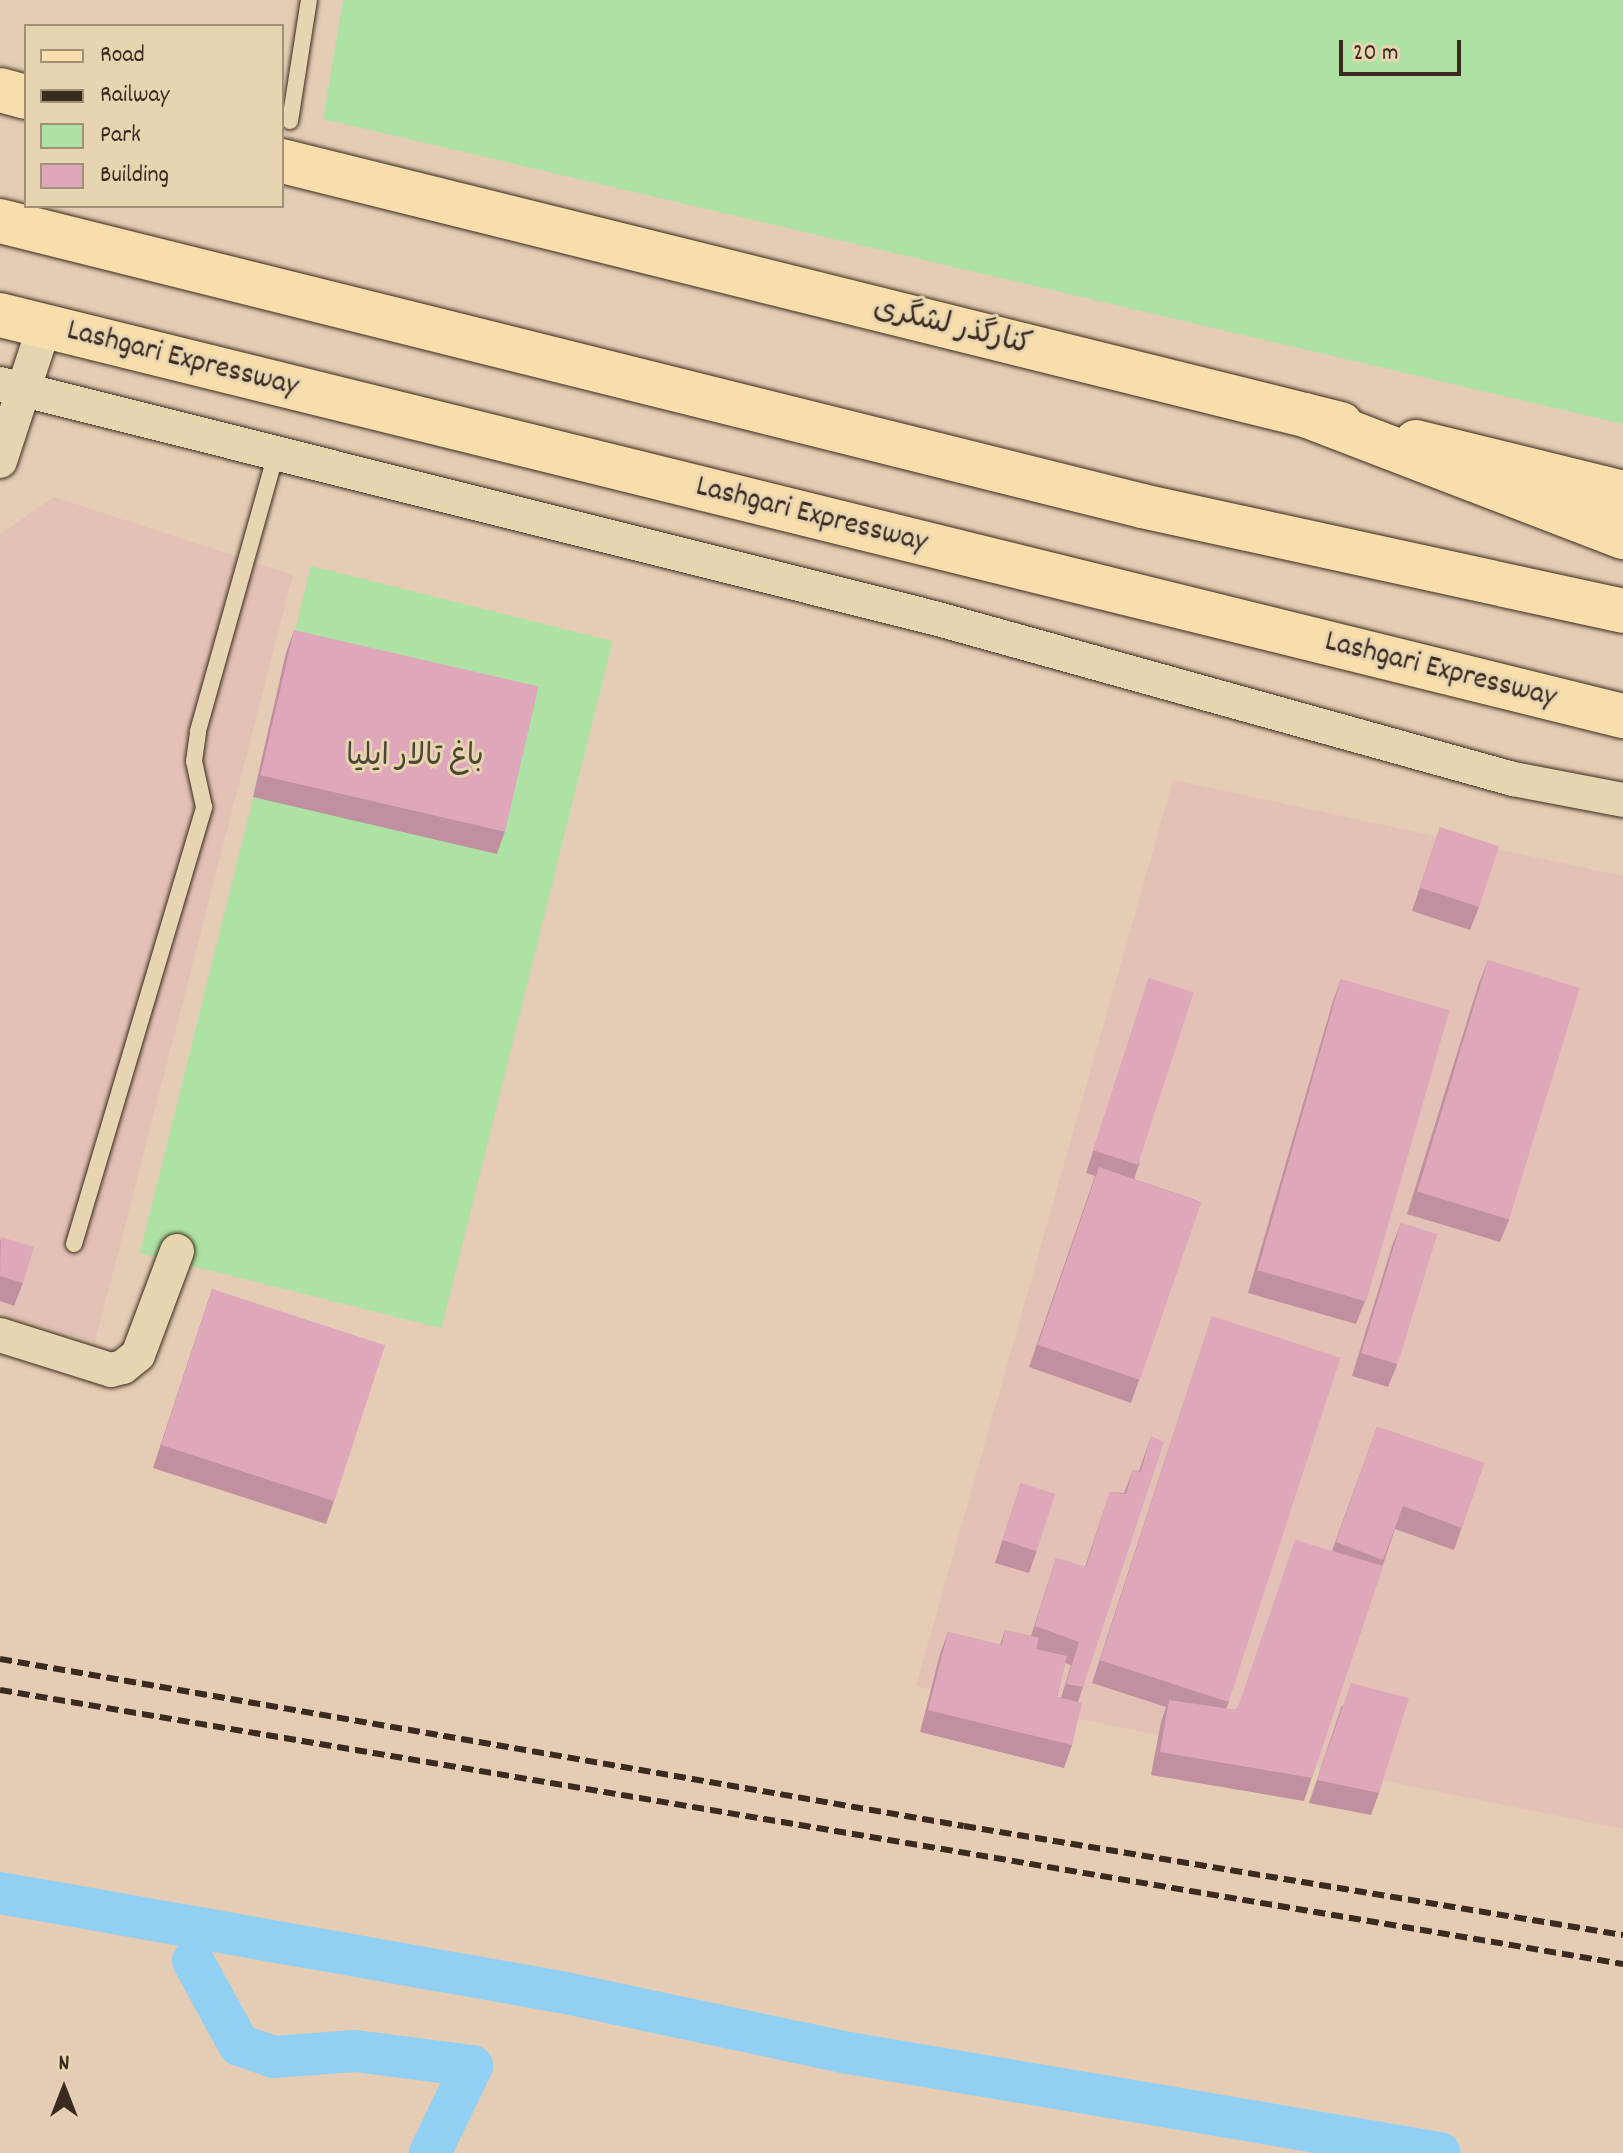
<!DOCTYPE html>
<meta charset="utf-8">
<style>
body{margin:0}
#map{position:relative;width:1623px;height:2153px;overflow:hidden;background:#e5ccb4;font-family:Dekko,"Playpen Sans Arabic",sans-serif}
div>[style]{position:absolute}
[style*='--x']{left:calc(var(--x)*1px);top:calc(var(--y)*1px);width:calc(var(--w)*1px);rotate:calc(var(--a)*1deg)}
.built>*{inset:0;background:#e3c1b6}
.green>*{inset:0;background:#ade2a4;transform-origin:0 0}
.canal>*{height:42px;margin:-21px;padding:0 21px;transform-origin:21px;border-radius:21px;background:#92d0f3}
.roads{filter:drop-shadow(0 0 2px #3b2a1e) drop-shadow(0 0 2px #3b2a1e)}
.lane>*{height:16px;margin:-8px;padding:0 8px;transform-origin:8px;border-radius:8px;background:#e7d5b2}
.street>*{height:34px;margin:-17px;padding:0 17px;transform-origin:17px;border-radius:17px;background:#e7d5b2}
.primary>*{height:44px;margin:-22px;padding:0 22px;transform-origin:22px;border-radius:22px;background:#f8deab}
.highway>*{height:44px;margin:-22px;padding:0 22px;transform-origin:22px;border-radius:22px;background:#f8deab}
.rail>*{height:6px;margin-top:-3px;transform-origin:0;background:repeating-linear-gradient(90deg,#3b2a1e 0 12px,transparent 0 18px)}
.wall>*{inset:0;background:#c090a0}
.building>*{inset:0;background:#dfa7ba;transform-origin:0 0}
span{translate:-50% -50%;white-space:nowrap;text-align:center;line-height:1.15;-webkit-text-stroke:6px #e7d5b2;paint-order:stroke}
.street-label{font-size:30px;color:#3b2a1e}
.park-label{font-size:30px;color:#4c4632}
.legend{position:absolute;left:24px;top:24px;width:260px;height:184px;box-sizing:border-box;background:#e7d5b2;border:2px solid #a29177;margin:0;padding:10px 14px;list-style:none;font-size:24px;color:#3b2a1e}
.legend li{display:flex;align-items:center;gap:16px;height:40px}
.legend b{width:40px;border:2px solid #a29177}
.north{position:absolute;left:24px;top:2049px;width:80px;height:80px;-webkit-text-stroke:6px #e7d5b2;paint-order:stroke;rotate:0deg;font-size:22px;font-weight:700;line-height:32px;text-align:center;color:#3b2a1e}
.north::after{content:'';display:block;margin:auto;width:28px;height:36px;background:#3b2a1e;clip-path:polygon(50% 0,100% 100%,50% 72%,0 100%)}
.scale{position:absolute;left:1339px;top:40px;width:122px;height:36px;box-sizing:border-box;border:4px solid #3b2a1e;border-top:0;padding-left:10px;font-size:24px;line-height:28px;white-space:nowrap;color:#3b2a1e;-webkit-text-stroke:6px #e7d5b2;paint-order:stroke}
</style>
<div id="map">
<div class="built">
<div style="clip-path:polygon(54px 497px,293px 575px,95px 1342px,0 1313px,0 534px)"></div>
<div style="clip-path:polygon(1173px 780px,1623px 876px,1623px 1829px,916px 1686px)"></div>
</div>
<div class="green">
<div style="clip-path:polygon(343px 0,1623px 0,1623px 424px,323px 119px)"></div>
<div style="left:311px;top:566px;width:311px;height:708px;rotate:14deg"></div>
</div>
<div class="canal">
<div style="--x:0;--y:1893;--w:570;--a:10.01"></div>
<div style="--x:561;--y:1992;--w:294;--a:12"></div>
<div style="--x:849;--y:2053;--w:599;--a:9.6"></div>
<div style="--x:193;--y:1961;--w:96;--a:61.3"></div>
<div style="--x:239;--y:2045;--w:36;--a:19"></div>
<div style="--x:273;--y:2057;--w:82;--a:-4.2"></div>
<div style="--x:355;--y:2051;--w:118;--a:7.3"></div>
<div style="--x:472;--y:2066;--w:97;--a:115.8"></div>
</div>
<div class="roads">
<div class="lane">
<div style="--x:290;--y:121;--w:122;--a:-81.1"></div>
<div style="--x:74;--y:1244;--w:456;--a:-73.4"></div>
<div style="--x:204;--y:807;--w:47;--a:-102.3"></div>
<div style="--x:194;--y:761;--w:30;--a:-82"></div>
<div style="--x:198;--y:731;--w:288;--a:-74.3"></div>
</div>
<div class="street">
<div style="--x:0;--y:384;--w:967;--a:14.06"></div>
<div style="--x:938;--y:619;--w:597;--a:15.55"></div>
<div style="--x:1513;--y:779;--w:112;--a:10.8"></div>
<div style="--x:0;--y:461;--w:141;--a:-71.8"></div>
<div style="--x:0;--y:1335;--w:116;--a:17.5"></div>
<div style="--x:111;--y:1370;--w:12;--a:-14"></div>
<div style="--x:123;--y:1367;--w:19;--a:-39"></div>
<div style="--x:138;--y:1355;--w:111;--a:-69.4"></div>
</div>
<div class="primary">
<div style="--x:0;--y:90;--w:27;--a:15"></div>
<div style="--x:282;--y:161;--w:1091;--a:13.95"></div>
<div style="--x:1416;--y:442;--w:213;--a:13.8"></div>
</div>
<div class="highway">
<div style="--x:0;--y:221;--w:1177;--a:14.01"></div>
<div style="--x:1142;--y:506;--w:492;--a:12.3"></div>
<div style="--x:0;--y:315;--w:1672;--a:13.88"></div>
<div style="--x:1305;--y:415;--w:341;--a:21"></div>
</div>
</div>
<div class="rail">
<div style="--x:0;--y:1659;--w:978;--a:9.83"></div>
<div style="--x:964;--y:1826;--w:668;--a:9.39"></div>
<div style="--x:0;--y:1690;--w:1646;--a:9.58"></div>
</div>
<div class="wall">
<div style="clip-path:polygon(294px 630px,505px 831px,497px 854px,253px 797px,286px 653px)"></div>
<div style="clip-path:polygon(1440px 827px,1479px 907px,1470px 930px,1412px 911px)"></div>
<div style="clip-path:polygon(1488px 960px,1509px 1220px,1500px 1242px,1407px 1214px,1479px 983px)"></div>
<div style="clip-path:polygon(1149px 978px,1139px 1165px,1134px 1179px,1201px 1202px,1131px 1403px,1029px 1367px,1095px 1176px,1086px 1173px)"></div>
<div style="clip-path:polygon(1341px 979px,1365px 1301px,1356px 1324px,1248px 1293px,1333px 1001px)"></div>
<div style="clip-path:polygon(1401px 1223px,1397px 1365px,1388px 1387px,1352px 1376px,1392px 1246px)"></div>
<div style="clip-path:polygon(0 1239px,23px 1283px,14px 1306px,0 1301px)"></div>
<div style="clip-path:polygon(212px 1289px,334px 1501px,326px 1524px,153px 1468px)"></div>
<div style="clip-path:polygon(1212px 1316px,1229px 1702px,1226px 1709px,1236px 1710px,1332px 1551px,1377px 1427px,1484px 1463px,1454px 1550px,1395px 1529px,1304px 1801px,1151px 1775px,1161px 1722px,1166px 1707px,1092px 1683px)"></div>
<div style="clip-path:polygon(evenodd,1151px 1436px,1083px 1687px,1078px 1702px,1072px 1745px,1064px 1768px,920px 1732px,940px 1654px,948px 1632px,1000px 1645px,1005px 1630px,1031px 1636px,1056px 1558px,1085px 1567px,1110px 1492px,1124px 1493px,1133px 1470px,1139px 1471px,1151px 1436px,1065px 1663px,1071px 1665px,1061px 1698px,1057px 1697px,1065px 1663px)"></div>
<div style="clip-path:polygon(1021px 1483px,1037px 1550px,1029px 1573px,995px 1563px)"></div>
<div style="clip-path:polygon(1342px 1705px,1379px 1793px,1371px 1815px,1309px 1803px)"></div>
</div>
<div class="building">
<div style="left:294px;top:630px;width:251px;height:149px;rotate:13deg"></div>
<div style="left:1440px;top:827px;width:62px;height:64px;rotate:18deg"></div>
<div style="left:1488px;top:960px;width:96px;height:242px;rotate:17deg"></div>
<div style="left:1149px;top:978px;width:47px;height:181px;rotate:18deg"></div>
<div style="left:1341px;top:979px;width:113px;height:303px;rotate:16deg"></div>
<div style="left:1099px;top:1167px;width:108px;height:188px;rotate:19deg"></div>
<div style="left:1401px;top:1223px;width:38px;height:136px;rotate:17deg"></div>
<div style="clip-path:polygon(1px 1237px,34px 1247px,23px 1283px,0 1276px)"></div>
<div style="left:212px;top:1289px;width:182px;height:164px;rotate:18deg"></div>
<div style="left:1212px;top:1316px;width:135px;height:362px;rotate:18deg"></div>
<div style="clip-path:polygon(1377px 1427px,1484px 1463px,1462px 1528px,1403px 1506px,1383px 1560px,1336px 1542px)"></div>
<div style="clip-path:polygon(1151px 1436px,1164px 1442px,1083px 1687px,1066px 1684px,1079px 1642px,1035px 1626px,1056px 1558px,1086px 1567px,1110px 1492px,1126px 1494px,1133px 1470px,1141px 1472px)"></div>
<div style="left:1021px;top:1483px;width:36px;height:60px;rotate:18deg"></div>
<div style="clip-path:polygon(1295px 1540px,1383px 1566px,1312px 1778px,1160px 1752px,1169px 1700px,1237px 1710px)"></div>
<div style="clip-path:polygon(1005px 1630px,1039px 1638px,1036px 1649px,1067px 1656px,1057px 1697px,1082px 1703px,1072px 1745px,928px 1710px,948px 1632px,1002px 1645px)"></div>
<div style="clip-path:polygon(1351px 1683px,1409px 1698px,1379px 1793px,1317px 1780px)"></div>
</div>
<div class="street-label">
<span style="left:952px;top:329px;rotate:14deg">کنارگذر لشگری</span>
<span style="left:182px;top:361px;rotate:14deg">Lashgari Expressway</span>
<span style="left:811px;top:517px;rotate:14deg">Lashgari Expressway</span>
<span style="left:1440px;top:672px;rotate:14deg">Lashgari Expressway</span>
</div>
<div class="park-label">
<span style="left:415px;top:759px">باغ تالار ایلیا</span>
</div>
<ul class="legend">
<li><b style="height:10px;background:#f8deab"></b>Road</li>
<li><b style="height:10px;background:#3b2a1e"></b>Railway</li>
<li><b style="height:22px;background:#ade2a4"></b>Park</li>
<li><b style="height:22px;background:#dfa7ba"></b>Building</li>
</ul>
<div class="north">N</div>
<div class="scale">20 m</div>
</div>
